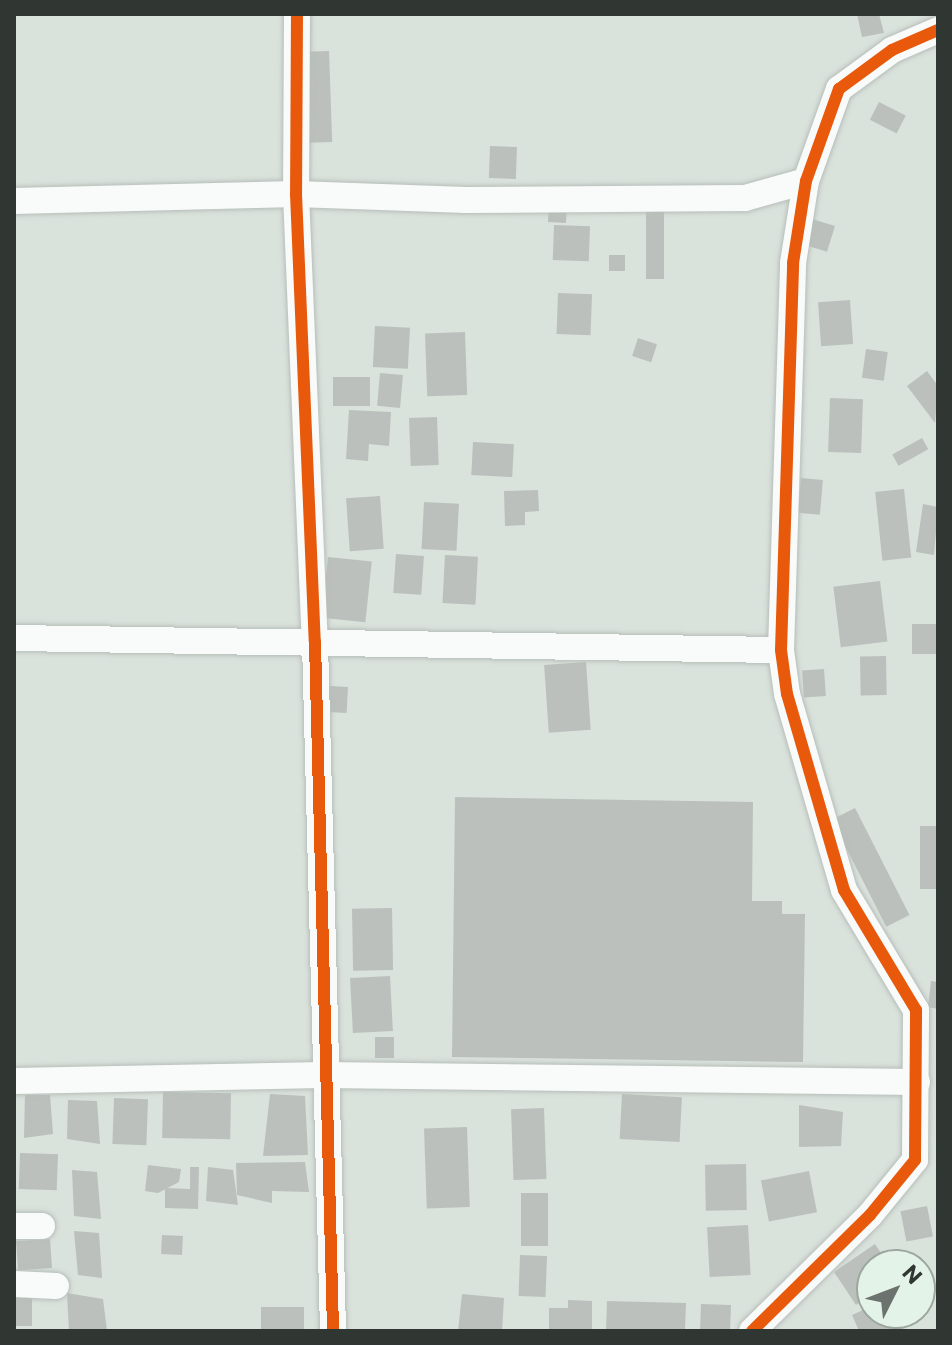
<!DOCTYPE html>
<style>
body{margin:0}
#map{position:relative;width:952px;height:1345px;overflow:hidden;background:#dae2dc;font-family:Commissioner,sans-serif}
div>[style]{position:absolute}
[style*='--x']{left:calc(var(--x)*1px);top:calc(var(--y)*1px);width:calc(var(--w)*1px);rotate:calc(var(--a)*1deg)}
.building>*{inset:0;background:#bbc0bc;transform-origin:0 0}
.roads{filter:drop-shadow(0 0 2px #b7beb9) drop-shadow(0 0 2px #b7beb9)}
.street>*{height:26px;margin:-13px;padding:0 13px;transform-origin:13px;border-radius:13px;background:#f9fbfa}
.cycleway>*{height:12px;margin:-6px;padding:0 6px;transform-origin:6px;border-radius:6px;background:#e8590c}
span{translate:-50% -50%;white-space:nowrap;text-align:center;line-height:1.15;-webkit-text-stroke:6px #e4f3e8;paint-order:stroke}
.frame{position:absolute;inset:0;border:16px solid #303632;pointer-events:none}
.north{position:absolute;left:856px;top:1249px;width:80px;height:80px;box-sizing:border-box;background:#e4f3e8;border:2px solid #9ca79f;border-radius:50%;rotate:48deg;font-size:22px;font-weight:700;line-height:32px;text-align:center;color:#303632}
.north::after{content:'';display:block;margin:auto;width:28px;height:36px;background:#6c726e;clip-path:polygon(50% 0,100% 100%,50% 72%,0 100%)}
</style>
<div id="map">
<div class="building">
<div style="clip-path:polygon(857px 14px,879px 14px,884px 33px,862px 37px)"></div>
<div style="left:329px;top:51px;width:91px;height:24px;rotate:88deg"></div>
<div style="left:879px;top:102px;width:30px;height:20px;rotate:27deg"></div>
<div style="left:490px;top:146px;width:27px;height:32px;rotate:2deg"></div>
<div style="left:549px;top:203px;width:18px;height:19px;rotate:3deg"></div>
<div style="left:646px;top:210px;width:18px;height:69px"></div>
<div style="left:812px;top:219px;width:24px;height:27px;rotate:17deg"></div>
<div style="left:554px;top:225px;width:36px;height:35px;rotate:2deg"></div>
<div style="left:609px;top:255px;width:16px;height:16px"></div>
<div style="left:558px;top:293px;width:34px;height:41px;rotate:2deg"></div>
<div style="left:850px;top:300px;width:44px;height:32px;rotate:86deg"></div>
<div style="left:375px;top:326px;width:35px;height:41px;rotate:3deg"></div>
<div style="left:465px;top:332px;width:63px;height:40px;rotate:88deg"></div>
<div style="left:638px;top:338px;width:20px;height:19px;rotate:18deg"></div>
<div style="left:866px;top:349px;width:22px;height:29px;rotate:8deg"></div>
<div style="clip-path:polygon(927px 371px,938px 386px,935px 423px,907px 386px)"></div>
<div style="left:380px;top:373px;width:23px;height:33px;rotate:5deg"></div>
<div style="left:333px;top:377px;width:37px;height:29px"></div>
<div style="left:830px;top:398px;width:33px;height:54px;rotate:2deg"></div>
<div style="clip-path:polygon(349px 410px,391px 412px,389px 446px,369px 444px,368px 461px,346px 459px)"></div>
<div style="left:437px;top:417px;width:48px;height:28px;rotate:88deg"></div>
<div style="left:922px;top:438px;width:13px;height:34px;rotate:61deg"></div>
<div style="left:473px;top:442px;width:41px;height:33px;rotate:3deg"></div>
<div style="left:801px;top:478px;width:22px;height:35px;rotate:5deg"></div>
<div style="left:904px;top:489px;width:69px;height:29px;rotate:84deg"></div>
<div style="clip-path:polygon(538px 490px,539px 511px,525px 512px,525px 525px,505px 526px,504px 491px)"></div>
<div style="left:380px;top:496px;width:53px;height:34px;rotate:86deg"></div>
<div style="left:424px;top:502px;width:35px;height:47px;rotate:3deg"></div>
<div style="clip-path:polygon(923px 504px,938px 507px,934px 555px,916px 552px)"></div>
<div style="left:396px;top:554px;width:28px;height:39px;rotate:4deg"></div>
<div style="left:445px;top:555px;width:33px;height:48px;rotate:3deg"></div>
<div style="left:328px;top:557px;width:44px;height:61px;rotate:6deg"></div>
<div style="left:880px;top:581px;width:61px;height:47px;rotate:83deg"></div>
<div style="left:938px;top:624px;width:30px;height:26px;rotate:90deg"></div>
<div style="left:886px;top:656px;width:39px;height:26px;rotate:89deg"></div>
<div style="left:586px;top:662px;width:68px;height:42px;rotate:86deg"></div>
<div style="left:824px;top:669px;width:27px;height:22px;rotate:86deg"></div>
<div style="left:329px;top:686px;width:19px;height:26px;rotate:3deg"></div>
<div style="clip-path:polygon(455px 797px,753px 802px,752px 901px,782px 901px,782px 914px,805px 914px,803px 1062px,452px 1057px)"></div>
<div style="left:855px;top:808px;width:120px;height:26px;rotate:63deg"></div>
<div style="left:938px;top:826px;width:63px;height:18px;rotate:90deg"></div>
<div style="left:392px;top:908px;width:62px;height:40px;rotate:89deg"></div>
<div style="left:390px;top:976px;width:55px;height:40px;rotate:87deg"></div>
<div style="clip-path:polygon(931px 981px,938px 982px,938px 1009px,928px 1007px)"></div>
<div style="left:375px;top:1037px;width:19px;height:21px"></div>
<div style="left:163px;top:1092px;width:68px;height:46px;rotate:1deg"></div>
<div style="clip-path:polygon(270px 1094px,305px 1096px,308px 1155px,263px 1156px)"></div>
<div style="left:622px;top:1094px;width:60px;height:45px;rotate:3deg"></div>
<div style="clip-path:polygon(25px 1095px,50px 1095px,53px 1134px,24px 1138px)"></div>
<div style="left:114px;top:1098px;width:34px;height:46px;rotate:2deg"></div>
<div style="clip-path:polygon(68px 1100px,97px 1101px,100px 1144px,67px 1139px)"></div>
<div style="clip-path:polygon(799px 1105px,843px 1112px,841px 1146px,799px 1147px)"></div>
<div style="left:544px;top:1108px;width:71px;height:33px;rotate:88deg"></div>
<div style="left:467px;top:1127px;width:80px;height:43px;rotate:88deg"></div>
<div style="left:20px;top:1153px;width:38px;height:36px;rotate:2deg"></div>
<div style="clip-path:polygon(305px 1162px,309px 1192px,272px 1191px,272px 1203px,237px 1195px,236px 1163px)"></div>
<div style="left:746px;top:1164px;width:46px;height:41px;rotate:89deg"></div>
<div style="clip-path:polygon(148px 1165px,181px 1169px,179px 1182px,158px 1193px,145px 1191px)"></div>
<div style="clip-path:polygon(190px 1167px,199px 1167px,198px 1209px,165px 1208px,165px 1188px,190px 1189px)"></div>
<div style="clip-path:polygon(208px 1167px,233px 1170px,238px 1205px,206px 1201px)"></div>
<div style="clip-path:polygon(72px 1170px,97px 1172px,101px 1219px,74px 1216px)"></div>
<div style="left:809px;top:1171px;width:42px;height:49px;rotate:79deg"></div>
<div style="left:521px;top:1193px;width:27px;height:53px"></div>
<div style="left:927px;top:1206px;width:31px;height:27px;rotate:79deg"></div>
<div style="left:748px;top:1225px;width:50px;height:41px;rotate:87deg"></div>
<div style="clip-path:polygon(74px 1231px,99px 1233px,102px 1278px,78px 1275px)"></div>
<div style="left:162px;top:1235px;width:21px;height:19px;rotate:3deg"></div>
<div style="left:50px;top:1239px;width:29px;height:34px;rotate:86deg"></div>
<div style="clip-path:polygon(875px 1244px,889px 1265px,872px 1265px,872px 1294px,856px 1305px,834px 1272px)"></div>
<div style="left:520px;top:1255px;width:27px;height:41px;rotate:2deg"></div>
<div style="clip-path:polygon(67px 1293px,103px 1299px,107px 1331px,69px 1331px)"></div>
<div style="clip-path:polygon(462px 1294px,504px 1298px,502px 1331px,458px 1331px)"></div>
<div style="left:14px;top:1297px;width:18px;height:29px"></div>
<div style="clip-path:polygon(568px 1300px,592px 1301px,592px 1331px,549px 1331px,549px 1308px,568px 1308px)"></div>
<div style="clip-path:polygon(607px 1301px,686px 1303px,685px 1329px,606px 1331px)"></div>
<div style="left:701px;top:1304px;width:30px;height:27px;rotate:2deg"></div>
<div style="clip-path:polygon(872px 1306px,872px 1313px,896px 1313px,904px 1331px,859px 1331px,852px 1315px)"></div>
<div style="left:261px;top:1307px;width:43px;height:24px"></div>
</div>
<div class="roads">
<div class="street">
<div style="--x:297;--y:14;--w:180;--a:90.3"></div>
<div style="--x:296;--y:194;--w:448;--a:87.6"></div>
<div style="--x:315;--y:642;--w:689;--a:88.5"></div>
<div style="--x:14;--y:201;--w:282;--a:-1.4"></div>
<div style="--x:296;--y:194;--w:170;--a:2"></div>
<div style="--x:466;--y:200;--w:279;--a:-0.4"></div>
<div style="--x:745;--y:198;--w:63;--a:-15.6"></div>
<div style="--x:14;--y:638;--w:767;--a:0.9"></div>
<div style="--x:14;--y:1081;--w:309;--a:-1.1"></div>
<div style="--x:323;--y:1075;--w:594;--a:0.68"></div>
<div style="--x:14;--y:1226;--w:28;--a:0"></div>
<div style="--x:14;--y:1284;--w:42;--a:2.7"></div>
<div style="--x:752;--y:1331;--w:165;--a:-44.5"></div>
<div style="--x:870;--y:1215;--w:71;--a:-50.7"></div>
<div style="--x:915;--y:1160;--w:150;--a:-89.6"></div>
<div style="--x:916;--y:1010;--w:140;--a:-121"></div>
<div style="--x:844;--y:890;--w:204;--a:-106.2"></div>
<div style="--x:787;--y:694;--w:44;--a:-97.8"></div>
<div style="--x:781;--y:650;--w:387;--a:-88.2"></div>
<div style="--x:793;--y:263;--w:83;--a:-81"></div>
<div style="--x:806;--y:181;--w:98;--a:-70.3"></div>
<div style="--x:839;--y:89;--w:66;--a:-36.3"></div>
<div style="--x:892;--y:50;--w:50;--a:-23.5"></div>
</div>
</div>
<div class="cycleway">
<div style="--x:297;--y:14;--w:180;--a:90.3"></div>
<div style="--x:296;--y:194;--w:448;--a:87.6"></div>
<div style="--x:315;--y:642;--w:689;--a:88.5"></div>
<div style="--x:752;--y:1331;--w:165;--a:-44.5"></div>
<div style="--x:870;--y:1215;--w:71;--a:-50.7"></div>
<div style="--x:915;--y:1160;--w:150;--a:-89.6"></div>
<div style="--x:916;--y:1010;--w:140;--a:-121"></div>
<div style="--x:844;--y:890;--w:204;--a:-106.2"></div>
<div style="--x:787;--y:694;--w:44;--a:-97.8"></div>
<div style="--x:781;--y:650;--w:387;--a:-88.2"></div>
<div style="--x:793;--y:263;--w:83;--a:-81"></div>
<div style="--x:806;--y:181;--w:98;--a:-70.3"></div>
<div style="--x:839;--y:89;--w:66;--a:-36.3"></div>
<div style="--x:892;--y:50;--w:50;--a:-23.5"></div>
</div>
<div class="frame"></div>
<div class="north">N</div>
</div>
